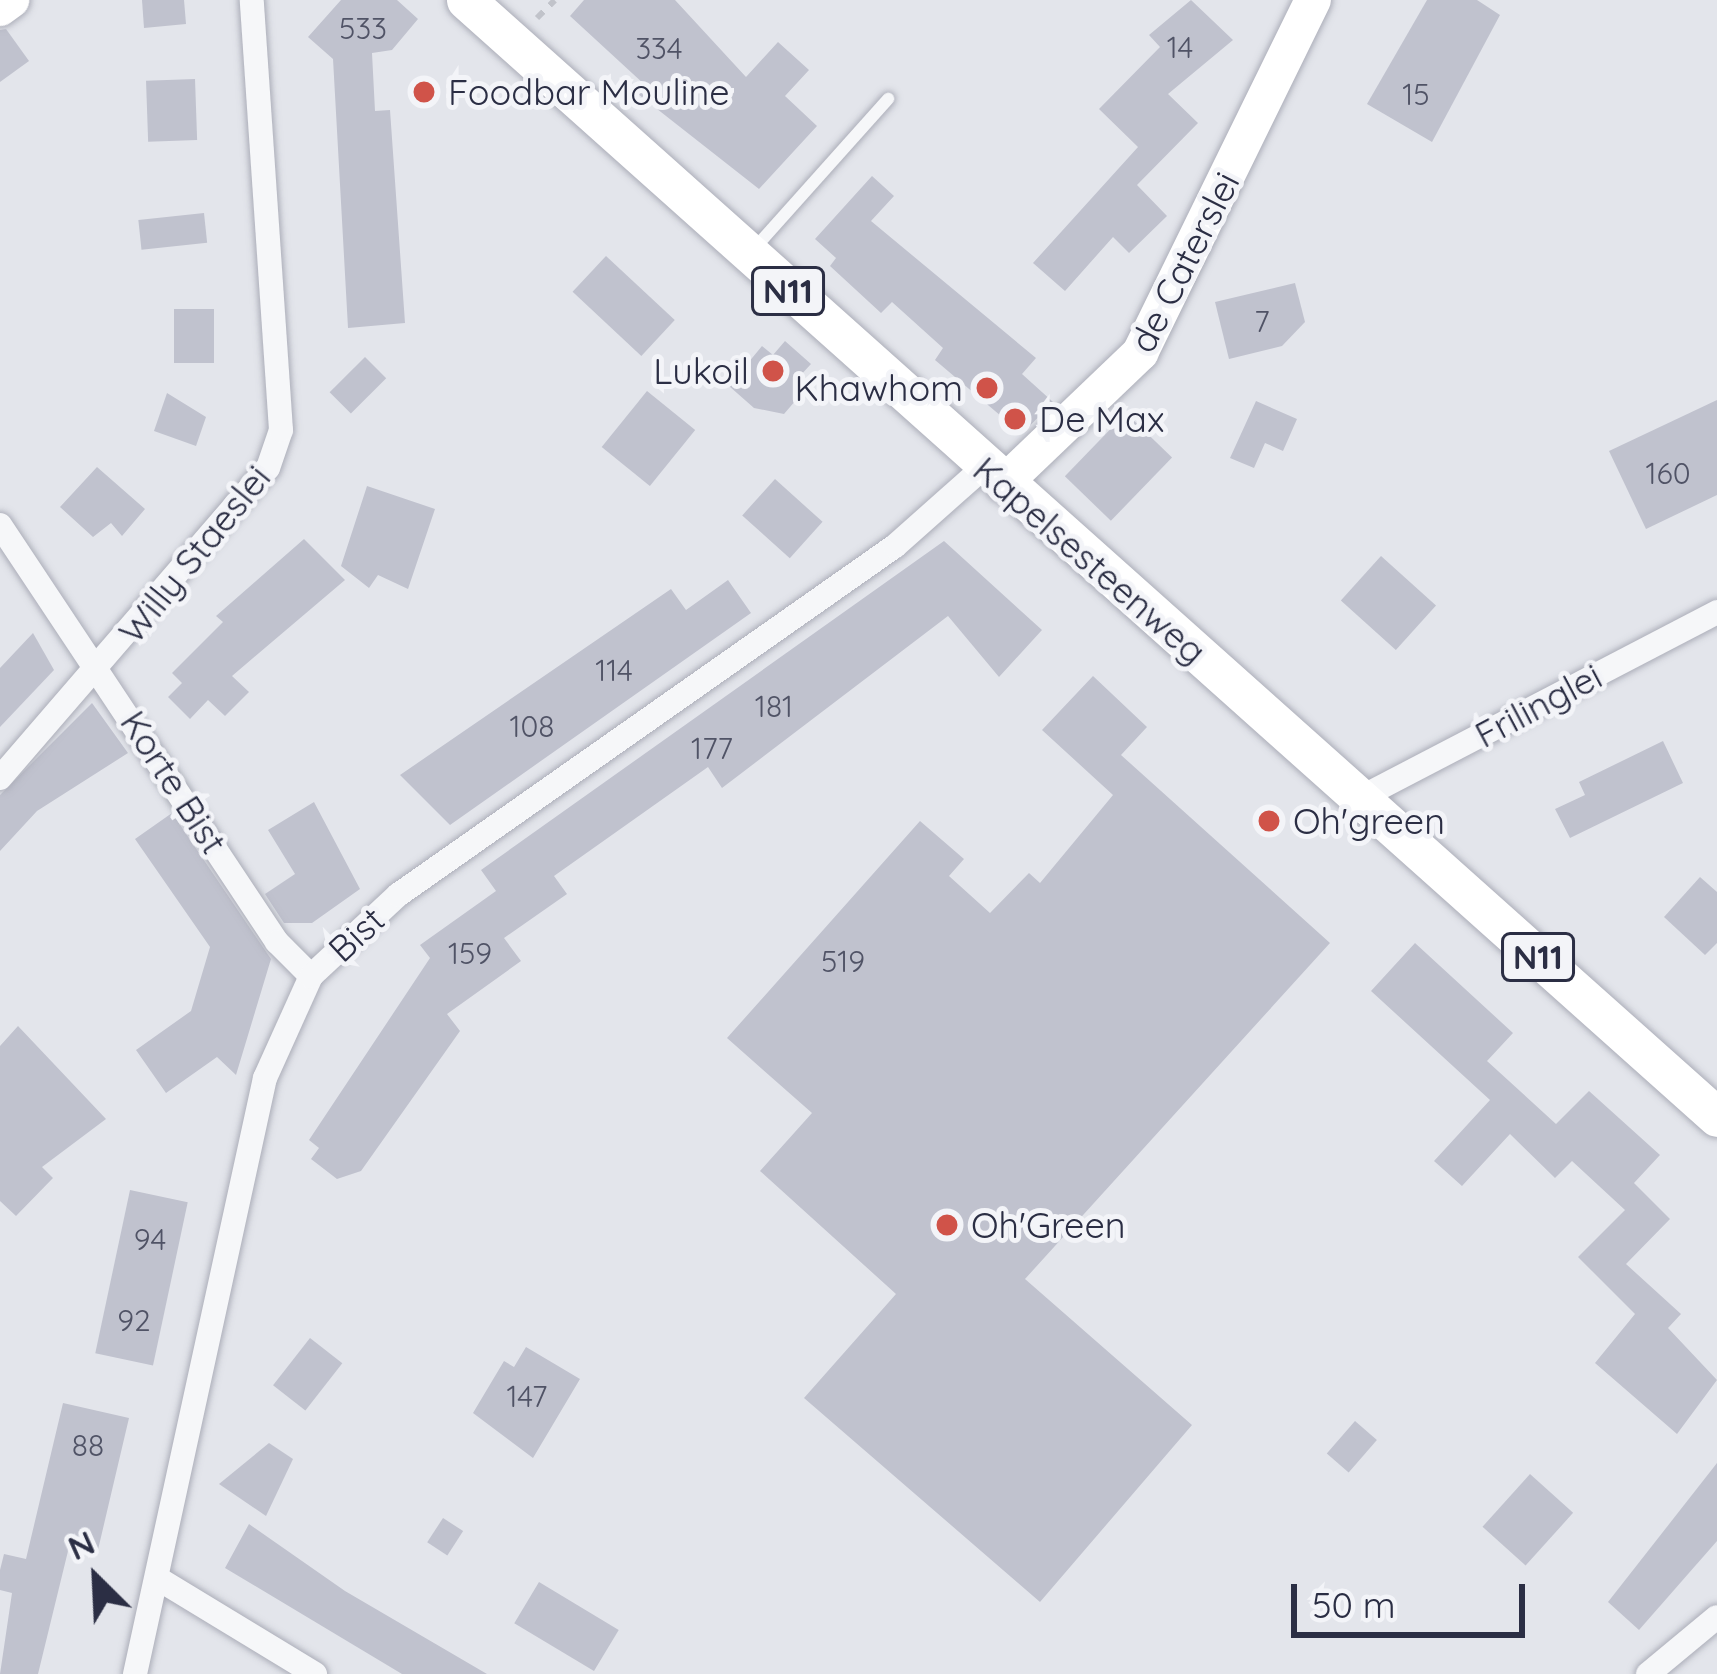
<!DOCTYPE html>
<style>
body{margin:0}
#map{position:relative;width:1717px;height:1674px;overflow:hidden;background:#e3e5eb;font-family:Quicksand,sans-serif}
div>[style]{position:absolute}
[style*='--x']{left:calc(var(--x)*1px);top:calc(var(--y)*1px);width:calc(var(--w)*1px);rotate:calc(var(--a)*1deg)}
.building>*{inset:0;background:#c0c2ce;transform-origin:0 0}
.path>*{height:6px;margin-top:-3px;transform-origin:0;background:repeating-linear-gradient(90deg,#c1c3ca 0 9px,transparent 0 18px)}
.roads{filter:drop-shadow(0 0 3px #acaeb9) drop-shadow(0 0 3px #acaeb9)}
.lane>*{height:12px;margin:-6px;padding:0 6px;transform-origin:6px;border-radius:6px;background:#f6f7f9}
.street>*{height:24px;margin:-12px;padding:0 12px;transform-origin:12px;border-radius:12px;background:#f6f7f9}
.secondary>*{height:36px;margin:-18px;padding:0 18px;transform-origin:18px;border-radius:18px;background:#fff}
.primary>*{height:39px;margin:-19.5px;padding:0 19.5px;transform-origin:19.5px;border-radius:19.5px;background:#fff}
.dots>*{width:33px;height:33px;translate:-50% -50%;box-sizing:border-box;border:6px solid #f3f4f8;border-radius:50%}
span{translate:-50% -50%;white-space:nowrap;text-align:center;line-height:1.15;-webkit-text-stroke:10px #f3f4f8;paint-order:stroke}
.number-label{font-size:30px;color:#505366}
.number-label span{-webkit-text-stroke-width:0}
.shield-label span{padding:3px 9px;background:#f3f4f8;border:3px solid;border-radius:9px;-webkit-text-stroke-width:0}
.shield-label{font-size:33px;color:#2b2e44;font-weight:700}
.poi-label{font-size:36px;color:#2b2e44}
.left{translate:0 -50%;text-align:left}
.right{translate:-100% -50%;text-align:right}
.street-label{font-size:36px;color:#2b2e44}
.north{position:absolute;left:36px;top:1518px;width:120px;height:120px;-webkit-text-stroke:9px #f3f4f8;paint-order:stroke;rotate:336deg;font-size:33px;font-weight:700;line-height:48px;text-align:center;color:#2b2e44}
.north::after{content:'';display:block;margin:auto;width:42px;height:54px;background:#2b2e44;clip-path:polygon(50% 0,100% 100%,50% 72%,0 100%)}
.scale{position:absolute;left:1291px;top:1584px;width:234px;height:54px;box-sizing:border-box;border:6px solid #2b2e44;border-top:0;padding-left:15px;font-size:36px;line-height:42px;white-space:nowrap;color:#2b2e44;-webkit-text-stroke:9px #f3f4f8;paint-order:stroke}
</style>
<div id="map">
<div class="building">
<div style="clip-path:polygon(142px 0,184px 0,186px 24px,144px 28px)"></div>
<div style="clip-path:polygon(341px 0,397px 0,418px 19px,392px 50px,372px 53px,375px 111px,390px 110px,405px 323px,348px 328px,333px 59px,308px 37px)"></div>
<div style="clip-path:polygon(584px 0,675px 0,746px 77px,778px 42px,809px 70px,785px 96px,817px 126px,759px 189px,638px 94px,645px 85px,570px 16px)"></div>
<div style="clip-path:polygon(1191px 0,1233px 40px,1168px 94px,1198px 123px,1137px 185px,1167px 216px,1129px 253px,1113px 237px,1065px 291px,1033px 263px,1138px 147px,1099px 109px,1160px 47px,1149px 35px)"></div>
<div style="clip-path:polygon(1427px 0,1477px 0,1500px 15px,1432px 142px,1367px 104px)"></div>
<div style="clip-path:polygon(6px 29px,29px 61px,0 82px,0 30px)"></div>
<div style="left:195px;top:79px;width:61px;height:49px;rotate:88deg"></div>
<div style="clip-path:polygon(872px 176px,894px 196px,871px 221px,1036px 358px,1022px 374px,1053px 402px,1022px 434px,935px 360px,943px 348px,892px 302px,881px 313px,830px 266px,836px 258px,815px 239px)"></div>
<div style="left:204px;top:213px;width:30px;height:66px;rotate:84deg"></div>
<div style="left:606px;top:256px;width:94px;height:49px;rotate:43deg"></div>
<div style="clip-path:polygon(1295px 283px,1305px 322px,1282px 346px,1229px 359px,1215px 302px)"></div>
<div style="left:174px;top:309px;width:40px;height:54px"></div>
<div style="clip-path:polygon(785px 341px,811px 364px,799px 377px,808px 386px,784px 414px,754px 408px,729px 386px,762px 346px,773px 355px)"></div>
<div style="left:365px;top:357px;width:30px;height:50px;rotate:45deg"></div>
<div style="left:647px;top:391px;width:62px;height:72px;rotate:39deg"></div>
<div style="clip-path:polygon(167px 393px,206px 417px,196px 446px,154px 431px)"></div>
<div style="clip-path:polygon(1717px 400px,1717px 495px,1646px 529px,1609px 451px)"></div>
<div style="clip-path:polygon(1256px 401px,1297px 419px,1283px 451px,1265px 443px,1254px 468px,1230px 458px)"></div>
<div style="left:1126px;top:413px;width:64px;height:88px;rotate:44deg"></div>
<div style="clip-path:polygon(97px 467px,145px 509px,122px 536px,111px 523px,93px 537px,60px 507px)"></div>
<div style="left:775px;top:479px;width:64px;height:49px;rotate:42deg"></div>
<div style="clip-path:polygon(367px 486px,435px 509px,408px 589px,378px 575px,369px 588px,341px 566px)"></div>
<div style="clip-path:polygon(304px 539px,345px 580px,232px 676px,249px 692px,225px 716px,208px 700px,190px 719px,168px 697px,182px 683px,172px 673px,223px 622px,216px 616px)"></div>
<div style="clip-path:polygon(944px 541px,1042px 630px,999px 677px,948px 616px,722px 788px,708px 767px,554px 876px,567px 894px,504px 938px,521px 961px,447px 1014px,460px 1031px,361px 1171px,337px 1179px,311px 1159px,319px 1148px,309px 1140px,430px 958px,420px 945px,496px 891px,481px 870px)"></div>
<div style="left:1381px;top:556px;width:74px;height:60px;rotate:42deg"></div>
<div style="clip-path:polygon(728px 580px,751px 613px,450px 825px,400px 775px,671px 589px,686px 610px)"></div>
<div style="clip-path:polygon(33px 633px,54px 670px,0 727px,0 668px)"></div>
<div style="clip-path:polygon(1093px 676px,1147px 727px,1121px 755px,1330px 943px,1025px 1279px,1192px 1425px,1040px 1602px,804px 1398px,896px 1294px,760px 1171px,812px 1113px,727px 1038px,920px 821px,964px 859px,949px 876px,990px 913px,1029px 873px,1040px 883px,1113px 795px,1042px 730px)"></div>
<div style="clip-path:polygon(92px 703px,128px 753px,37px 811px,0 851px,0 795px)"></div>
<div style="clip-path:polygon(1663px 741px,1683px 783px,1570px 838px,1555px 809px,1585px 795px,1579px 782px)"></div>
<div style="clip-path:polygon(314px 802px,360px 889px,312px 923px,284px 923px,265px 894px,295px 874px,268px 830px)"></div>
<div style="clip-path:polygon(172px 813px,271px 959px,236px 1075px,217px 1057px,166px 1093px,136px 1050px,191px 1011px,210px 947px,135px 839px)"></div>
<div style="clip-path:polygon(1700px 877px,1717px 892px,1717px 943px,1705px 955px,1664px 917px)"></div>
<div style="clip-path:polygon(1415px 943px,1513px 1033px,1487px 1061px,1556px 1124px,1589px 1091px,1660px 1155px,1634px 1183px,1670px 1219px,1626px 1264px,1681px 1314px,1668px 1328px,1717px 1380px,1677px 1434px,1595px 1363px,1635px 1314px,1578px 1257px,1625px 1210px,1572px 1161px,1555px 1178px,1510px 1134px,1462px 1186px,1434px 1161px,1490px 1100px,1371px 991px)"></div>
<div style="clip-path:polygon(18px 1026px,106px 1119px,42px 1167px,53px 1178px,16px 1216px,0 1201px,0 1046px)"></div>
<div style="left:130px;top:1190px;width:59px;height:167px;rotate:12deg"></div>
<div style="left:310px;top:1338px;width:41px;height:60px;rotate:38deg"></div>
<div style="clip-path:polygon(526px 1347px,580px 1379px,533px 1458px,473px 1413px,504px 1361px,514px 1367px)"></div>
<div style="clip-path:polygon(63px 1403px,129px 1418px,97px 1554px,69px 1547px,38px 1674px,0 1674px,12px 1593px,0 1590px,0 1570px,4px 1554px,26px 1559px)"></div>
<div style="left:1355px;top:1421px;width:29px;height:43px;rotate:41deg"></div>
<div style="clip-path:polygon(269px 1443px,293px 1459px,266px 1516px,219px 1484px)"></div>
<div style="clip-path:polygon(1717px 1463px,1717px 1541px,1639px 1630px,1608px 1602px)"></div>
<div style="left:1530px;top:1474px;width:58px;height:71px;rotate:42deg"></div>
<div style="left:443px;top:1518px;width:24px;height:29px;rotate:33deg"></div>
<div style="clip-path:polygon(249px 1524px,345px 1591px,487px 1674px,402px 1674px,225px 1568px)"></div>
<div style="left:539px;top:1582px;width:93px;height:48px;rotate:31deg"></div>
</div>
<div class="path">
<div style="--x:537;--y:18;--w:25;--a:-45"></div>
</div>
<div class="roads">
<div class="lane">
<div style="--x:753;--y:250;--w:203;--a:-48.2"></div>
</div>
<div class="street">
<div style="--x:0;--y:525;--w:501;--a:56.41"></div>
<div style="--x:277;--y:942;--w:48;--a:45"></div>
<div style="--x:0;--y:778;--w:410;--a:-49.2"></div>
<div style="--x:268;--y:468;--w:40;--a:-71.1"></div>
<div style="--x:281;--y:430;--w:431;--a:-93.9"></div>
<div style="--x:1360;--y:798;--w:403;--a:-27.5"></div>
<div style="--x:157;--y:1578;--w:185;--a:31.3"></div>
<div style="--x:135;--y:1674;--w:610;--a:-77.7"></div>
<div style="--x:265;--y:1078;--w:112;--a:-65.7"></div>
<div style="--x:311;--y:976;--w:119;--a:-43"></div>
<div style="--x:398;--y:895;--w:607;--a:-35.08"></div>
<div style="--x:895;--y:546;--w:119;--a:-41.6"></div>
<div style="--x:1648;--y:1674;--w:89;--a:-39.6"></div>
</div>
<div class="secondary">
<div style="--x:0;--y:8;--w:14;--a:-36"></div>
<div style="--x:1003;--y:484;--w:190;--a:-43.7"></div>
<div style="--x:1140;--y:353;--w:393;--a:-63.9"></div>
</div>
<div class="primary">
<div style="--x:466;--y:0;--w:1677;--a:41.76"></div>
</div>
</div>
<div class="dots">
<div style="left:424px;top:92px;background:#d05349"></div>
<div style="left:773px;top:371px;background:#d05349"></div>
<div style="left:987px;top:388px;background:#d05349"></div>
<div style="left:1015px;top:419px;background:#d05349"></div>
<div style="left:1269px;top:821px;background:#d05349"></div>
<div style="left:947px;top:1225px;background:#d05349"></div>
</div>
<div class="number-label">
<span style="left:363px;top:28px">533</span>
<span style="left:1180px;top:47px">14</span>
<span style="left:659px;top:48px">334</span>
<span style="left:1416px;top:94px">15</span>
<span style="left:1262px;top:321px">7</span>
<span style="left:1668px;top:473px">160</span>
<span style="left:614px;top:670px">114</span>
<span style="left:774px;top:706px">181</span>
<span style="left:532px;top:726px">108</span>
<span style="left:712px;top:748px">177</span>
<span style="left:470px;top:953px">159</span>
<span style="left:843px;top:961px">519</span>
<span style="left:150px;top:1239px">94</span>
<span style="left:134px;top:1320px">92</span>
<span style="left:527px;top:1396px">147</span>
<span style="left:88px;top:1445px">88</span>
</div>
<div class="shield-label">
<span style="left:788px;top:291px">N11</span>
<span style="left:1538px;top:957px">N11</span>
</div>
<div class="poi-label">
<span class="left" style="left:448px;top:92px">Foodbar Mouline</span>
<span class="right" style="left:749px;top:371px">Lukoil</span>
<span class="right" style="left:963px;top:388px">Khawhom</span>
<span class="left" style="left:1039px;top:419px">De Max</span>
<span class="left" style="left:1293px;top:821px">Oh'green</span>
<span class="left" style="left:971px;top:1225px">Oh'Green</span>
</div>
<div class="street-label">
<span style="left:1184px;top:262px;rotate:-63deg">de Caterslei</span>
<span style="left:194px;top:554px;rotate:-51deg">Willy Staeslei</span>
<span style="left:1090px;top:560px;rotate:41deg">Kapelsesteenweg</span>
<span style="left:1538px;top:705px;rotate:-28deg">Frilinglei</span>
<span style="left:174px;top:782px;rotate:57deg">Korte Bist</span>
<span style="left:356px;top:934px;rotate:-43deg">Bist</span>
</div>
<div class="north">N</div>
<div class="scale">50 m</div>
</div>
